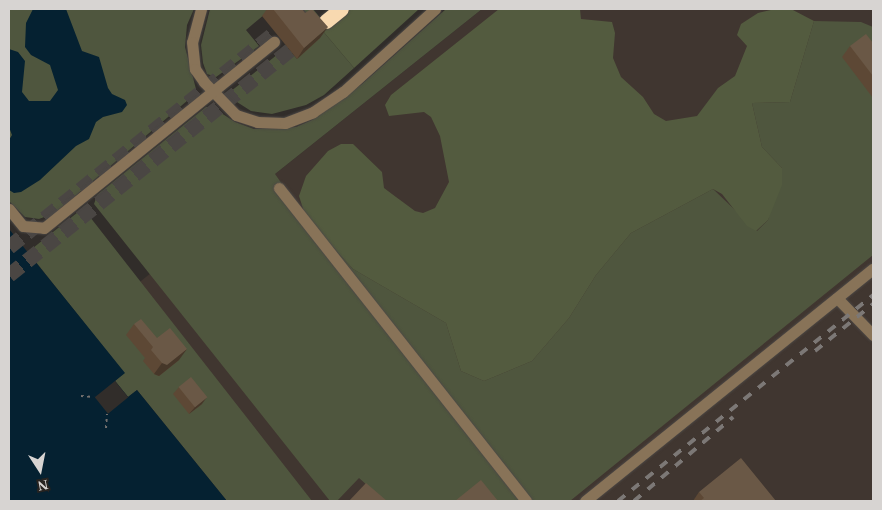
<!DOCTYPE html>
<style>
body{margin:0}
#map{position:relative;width:882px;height:510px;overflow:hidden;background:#312d2a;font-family:Georgia,serif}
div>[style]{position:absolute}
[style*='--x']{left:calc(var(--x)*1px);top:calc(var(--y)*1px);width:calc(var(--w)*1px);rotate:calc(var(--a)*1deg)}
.built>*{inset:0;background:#403630}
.green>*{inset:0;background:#4f563e}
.forest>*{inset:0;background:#535b3f}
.water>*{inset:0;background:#052131}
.pier>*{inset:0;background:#312d2a;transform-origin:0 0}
.highway-tunnel>*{height:15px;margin-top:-7.5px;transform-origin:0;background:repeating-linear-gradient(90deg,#4a4643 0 15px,transparent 0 23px)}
.path>*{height:2px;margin-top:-1px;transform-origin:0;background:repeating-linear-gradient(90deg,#74706e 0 2.5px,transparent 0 6.5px)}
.roads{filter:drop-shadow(0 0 1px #4c4845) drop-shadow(0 0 1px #4c4845)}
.minor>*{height:11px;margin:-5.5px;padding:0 5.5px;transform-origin:5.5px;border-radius:5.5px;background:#887358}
.highway>*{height:15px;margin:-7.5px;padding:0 7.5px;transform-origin:7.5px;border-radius:7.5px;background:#f8d9b0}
.rail>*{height:4px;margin-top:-2px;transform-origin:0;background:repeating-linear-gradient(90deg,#7c7876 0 9px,transparent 0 18px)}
.wall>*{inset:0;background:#5d4835}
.shaded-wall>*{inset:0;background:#463729}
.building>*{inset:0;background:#6a5846;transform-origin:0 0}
span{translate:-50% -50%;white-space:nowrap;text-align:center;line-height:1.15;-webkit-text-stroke:4.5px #272320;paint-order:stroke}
.frame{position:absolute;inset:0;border:10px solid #d7d4d2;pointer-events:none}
.north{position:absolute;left:15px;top:445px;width:50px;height:50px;-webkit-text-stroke:4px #272320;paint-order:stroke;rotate:169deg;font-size:14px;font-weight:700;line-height:20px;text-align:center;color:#d7d4d2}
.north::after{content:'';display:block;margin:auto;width:18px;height:22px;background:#d7d4d2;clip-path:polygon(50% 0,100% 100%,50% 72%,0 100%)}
</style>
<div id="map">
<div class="built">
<div style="clip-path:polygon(482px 9px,873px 9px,873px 501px,227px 501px,137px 390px,87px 324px)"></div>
</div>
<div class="green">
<div style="clip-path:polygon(9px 9px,194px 9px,187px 25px,185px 47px,196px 89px,194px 95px,55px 213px,39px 219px,25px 217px,9px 201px)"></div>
<div style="clip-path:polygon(210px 9px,271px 9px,246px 30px,259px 46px,216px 77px,207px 74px,203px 63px,201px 45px)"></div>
<div style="clip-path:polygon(285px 9px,313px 9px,327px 26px,322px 30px,354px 68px,324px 95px,306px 105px,272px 114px,251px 111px,226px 95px,287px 47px,297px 59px)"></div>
<div style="clip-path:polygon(446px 9px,482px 9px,275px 174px,306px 218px,353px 269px,446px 323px,461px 371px,484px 381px,532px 361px,569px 318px,596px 275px,631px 233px,713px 189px,757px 231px,768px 220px,782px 168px,762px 147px,752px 103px,790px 102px,814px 21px,861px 22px,873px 27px,873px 255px,570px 501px,385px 501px,359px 478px,337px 501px,330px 501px,94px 204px,97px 195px,206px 107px,212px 107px,235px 122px,254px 129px,296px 127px,312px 120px,362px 84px)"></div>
<div style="clip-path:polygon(78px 212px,90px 217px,312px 501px,227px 501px,137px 390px,128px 397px,115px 381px,124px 373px,28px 252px)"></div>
</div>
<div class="forest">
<div style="clip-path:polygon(348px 9px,419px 9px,354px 68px,322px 30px)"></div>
<div style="clip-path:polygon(499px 9px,580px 9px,581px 19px,612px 22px,615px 33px,613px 58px,621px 77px,643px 97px,654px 114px,666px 121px,697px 116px,718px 88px,735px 76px,747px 46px,737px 35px,741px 24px,758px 13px,775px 9px,791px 9px,814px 21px,790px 102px,752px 103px,762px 147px,782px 168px,782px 185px,768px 220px,756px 231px,747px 226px,722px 194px,713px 189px,631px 233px,596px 275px,569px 318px,532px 361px,484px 381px,461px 371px,446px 323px,353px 269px,306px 218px,299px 196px,306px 176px,328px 151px,341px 144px,353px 144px,382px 172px,384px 188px,396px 197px,415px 211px,423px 213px,435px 208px,449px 182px,440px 136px,431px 117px,424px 112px,389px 116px,385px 105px,391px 95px)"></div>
</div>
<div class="water">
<div style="clip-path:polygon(33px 9px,66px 9px,82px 51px,99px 57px,108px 88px,112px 94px,125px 100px,127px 105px,122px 112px,103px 117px,96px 122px,89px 139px,76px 146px,40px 180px,21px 192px,14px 193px,9px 190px,9px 140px,12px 135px,9px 127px,9px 49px,18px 52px,25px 61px,22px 92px,29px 101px,50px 101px,58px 90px,50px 65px,31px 55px,25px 47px,26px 23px)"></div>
<div style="clip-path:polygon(9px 229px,125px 373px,115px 381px,128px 397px,137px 390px,227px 501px,9px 501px)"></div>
</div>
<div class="pier">
<div style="left:115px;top:381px;width:21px;height:26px;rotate:51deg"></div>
</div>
<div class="highway-tunnel">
<div style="--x:9;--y:247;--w:379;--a:-38.9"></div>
<div style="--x:9;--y:275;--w:378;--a:-38.7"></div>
</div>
<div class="path">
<div style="--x:81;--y:396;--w:13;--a:4"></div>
<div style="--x:106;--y:428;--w:14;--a:-86"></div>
</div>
<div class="roads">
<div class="minor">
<div style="--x:201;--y:9;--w:34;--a:105"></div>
<div style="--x:192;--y:42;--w:27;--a:84"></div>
<div style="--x:195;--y:69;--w:16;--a:55"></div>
<div style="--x:204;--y:82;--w:46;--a:45.9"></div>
<div style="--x:236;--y:115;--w:22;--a:18"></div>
<div style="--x:257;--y:122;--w:28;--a:2"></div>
<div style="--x:285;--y:123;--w:30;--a:-21"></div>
<div style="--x:313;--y:112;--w:36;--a:-34"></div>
<div style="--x:343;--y:92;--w:124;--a:-42.1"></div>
<div style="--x:279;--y:188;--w:399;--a:51.7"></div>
<div style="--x:9;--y:209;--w:22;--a:51"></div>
<div style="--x:23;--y:226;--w:21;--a:5"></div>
<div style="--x:44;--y:228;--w:296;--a:-39"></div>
<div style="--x:837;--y:298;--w:52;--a:45.8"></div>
<div style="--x:585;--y:501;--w:370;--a:-38.9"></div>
</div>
<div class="highway">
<div style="--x:326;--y:21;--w:19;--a:-39"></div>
</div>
</div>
<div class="rail">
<div style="--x:815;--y:351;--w:75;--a:-39"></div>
<div style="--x:618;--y:501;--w:328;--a:-38.9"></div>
<div style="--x:634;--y:501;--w:130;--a:-40.3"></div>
</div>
<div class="wall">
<div style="clip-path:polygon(267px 9px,302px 9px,320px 38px,297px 59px,262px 16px)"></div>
<div style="clip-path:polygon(873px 43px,873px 98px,842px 57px,850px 46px)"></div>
<div style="clip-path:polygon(134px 324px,157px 338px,179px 360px,159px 376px,154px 374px,143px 361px,145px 358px,126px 335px)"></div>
<div style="clip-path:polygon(179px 387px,202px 404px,189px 414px,173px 394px)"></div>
<div style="clip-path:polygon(699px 492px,776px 501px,693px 501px)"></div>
</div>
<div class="shaded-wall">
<div style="clip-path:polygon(328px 27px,320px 38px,297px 59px,304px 48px)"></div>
<div style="clip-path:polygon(187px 349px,179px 360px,159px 376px,154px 374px,162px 363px)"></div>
<div style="clip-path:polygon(207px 397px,202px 404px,189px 414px,195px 407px)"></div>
</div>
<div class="building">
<div style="clip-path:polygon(273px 9px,302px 9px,305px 13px,311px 9px,312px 9px,328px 27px,304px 48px)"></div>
<div style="clip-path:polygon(866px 34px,873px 43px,873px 76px,850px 46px)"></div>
<div style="clip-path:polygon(141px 319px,157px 338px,170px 328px,187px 349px,167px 365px,162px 363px,151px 350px,153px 347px,134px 324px)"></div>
<div style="left:191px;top:377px;width:26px;height:16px;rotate:51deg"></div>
<div style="clip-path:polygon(741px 458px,776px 501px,700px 501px,704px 498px,699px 492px)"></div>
<div style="clip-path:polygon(481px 480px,498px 501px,455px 501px)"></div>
<div style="clip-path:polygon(366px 483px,387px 501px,349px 501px)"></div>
</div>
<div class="frame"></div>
<div class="north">N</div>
</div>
